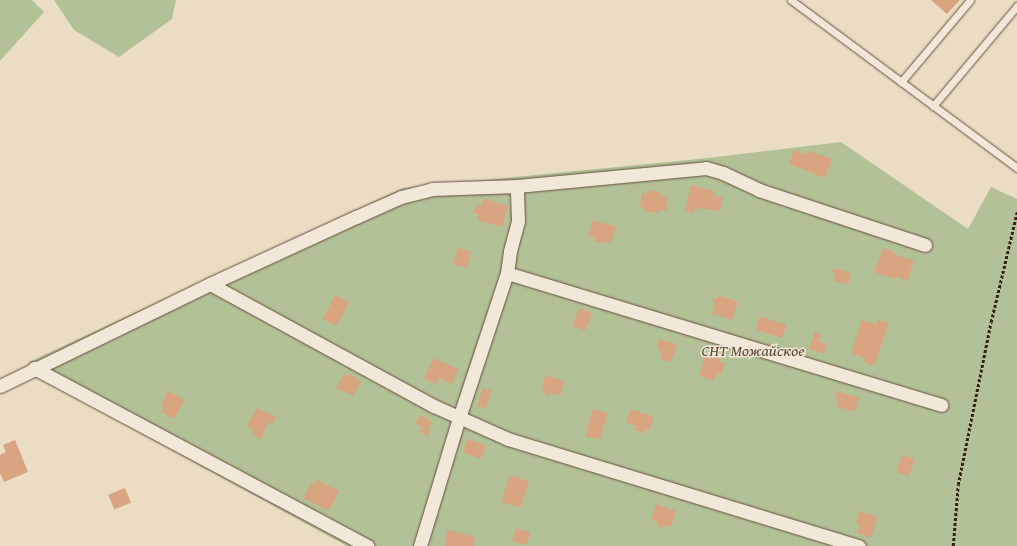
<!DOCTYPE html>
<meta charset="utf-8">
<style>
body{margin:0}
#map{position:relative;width:1017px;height:546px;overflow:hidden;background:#ebdcc4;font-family:"Gentium Book Plus",serif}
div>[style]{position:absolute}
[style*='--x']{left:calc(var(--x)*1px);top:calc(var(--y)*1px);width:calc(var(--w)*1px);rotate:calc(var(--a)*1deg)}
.green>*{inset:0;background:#b3c197}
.building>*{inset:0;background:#d8a482;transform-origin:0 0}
.path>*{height:2.5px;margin-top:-1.25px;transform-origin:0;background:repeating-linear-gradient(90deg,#3b2011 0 3px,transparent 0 5px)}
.roads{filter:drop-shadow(0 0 1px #674f3e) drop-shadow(0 0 1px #674f3e)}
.lane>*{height:7px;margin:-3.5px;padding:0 3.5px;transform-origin:3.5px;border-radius:3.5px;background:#f2e8d9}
.street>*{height:13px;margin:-6.5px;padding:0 6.5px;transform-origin:6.5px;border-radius:6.5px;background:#f2e8d9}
span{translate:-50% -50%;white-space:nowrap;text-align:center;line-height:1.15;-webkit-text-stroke:3px #f2e8d9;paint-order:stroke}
.park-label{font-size:16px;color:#594832;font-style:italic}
</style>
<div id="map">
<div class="green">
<div style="clip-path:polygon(0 0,32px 0,44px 12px,0 61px)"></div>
<div style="clip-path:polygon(54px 0,176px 0,172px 19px,119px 57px,74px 30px)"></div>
<div style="clip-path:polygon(841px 142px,968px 229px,991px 187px,1017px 199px,1017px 546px,347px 546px,36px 376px,29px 362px,403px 188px,708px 158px)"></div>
</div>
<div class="building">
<div style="clip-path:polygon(931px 0,960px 0,947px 14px)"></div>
<div style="clip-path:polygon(794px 150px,807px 155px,809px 151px,832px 159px,825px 178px,789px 164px)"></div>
<div style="clip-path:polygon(691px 185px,715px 191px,714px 196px,723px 198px,720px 211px,695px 208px,694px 214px,685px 211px)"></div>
<div style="clip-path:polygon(647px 190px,661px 192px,660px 196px,668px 197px,666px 211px,659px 210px,658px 213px,644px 211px,645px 208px,640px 207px,642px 193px,647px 194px)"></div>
<div style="clip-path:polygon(484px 198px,508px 206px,502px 227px,477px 220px,478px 214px,473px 213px,476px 205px,481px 206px)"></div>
<div style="clip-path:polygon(593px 220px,616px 227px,611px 243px,604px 241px,603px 244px,594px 241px,595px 238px,588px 236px)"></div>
<div style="left:458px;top:248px;width:14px;height:17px;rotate:17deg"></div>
<div style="clip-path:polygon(883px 248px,895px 252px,894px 254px,914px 261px,907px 281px,895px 276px,895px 279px,874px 272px)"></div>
<div style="clip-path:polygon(834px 268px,851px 273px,848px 285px,834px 281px,836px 274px,832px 272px)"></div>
<div style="left:335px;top:295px;width:16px;height:27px;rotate:27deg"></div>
<div style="clip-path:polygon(718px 295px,738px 302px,732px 320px,712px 314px,715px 303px,713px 303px,714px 298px,717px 299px)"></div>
<div style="left:579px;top:308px;width:14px;height:19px;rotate:21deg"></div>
<div style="left:760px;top:316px;width:28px;height:14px;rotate:19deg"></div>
<div style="clip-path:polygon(862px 320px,877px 324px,878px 320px,889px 323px,874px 366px,864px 362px,865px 358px,851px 353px)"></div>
<div style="clip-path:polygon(815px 332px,821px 335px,819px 342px,827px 344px,824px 354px,809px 349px)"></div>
<div style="clip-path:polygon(658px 339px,677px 344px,671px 362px,660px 359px,662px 351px,658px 350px)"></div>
<div style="clip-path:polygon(706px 354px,721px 359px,720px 362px,725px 363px,721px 375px,716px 373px,714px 381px,699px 376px)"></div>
<div style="clip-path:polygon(433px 358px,458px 369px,452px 384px,439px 378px,436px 384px,424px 379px)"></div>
<div style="clip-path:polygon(344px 374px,348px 376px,349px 374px,361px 381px,353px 396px,336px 388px)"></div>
<div style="clip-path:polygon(546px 375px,565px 382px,560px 396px,551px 393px,550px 396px,544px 394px,546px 391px,541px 389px)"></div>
<div style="left:483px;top:388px;width:9px;height:19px;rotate:18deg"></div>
<div style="clip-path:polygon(168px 391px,185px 400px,174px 419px,161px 412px,164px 406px,161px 405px)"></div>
<div style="clip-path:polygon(837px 391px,859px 398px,855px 412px,836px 406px,838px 401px,835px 400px)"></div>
<div style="clip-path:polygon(256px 408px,275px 416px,276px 419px,274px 423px,268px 423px,261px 439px,252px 435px,254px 430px,247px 427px)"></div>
<div style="left:593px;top:409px;width:15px;height:28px;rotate:16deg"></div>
<div style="clip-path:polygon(630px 409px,654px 417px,650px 430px,645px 429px,644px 434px,635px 430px,636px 426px,626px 423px)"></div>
<div style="clip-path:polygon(420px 415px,432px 422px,428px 430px,431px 432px,428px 436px,420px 432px,422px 427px,415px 423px)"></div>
<div style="left:468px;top:439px;width:19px;height:14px;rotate:21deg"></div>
<div style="clip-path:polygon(15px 440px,28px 472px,4px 482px,0 473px,0 455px,6px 452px,3px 445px)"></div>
<div style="left:902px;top:455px;width:13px;height:18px;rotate:18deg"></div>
<div style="left:510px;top:475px;width:20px;height:28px;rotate:18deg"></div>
<div style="clip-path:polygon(317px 480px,339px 491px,329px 511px,303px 498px,311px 484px,314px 485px)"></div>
<div style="left:125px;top:488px;width:16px;height:18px;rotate:68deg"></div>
<div style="clip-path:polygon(656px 504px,676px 511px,671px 527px,664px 524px,663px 528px,657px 526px,658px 522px,651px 520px)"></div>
<div style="clip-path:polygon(860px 511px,878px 517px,871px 537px,857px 533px,860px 525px,856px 523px)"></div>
<div style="left:516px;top:528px;width:15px;height:14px;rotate:16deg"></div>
<div style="clip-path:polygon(451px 530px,476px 538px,473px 546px,445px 546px,447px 532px)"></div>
</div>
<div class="path">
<div style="--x:953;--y:546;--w:61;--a:-85.3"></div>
<div style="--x:958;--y:485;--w:166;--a:-78.6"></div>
<div style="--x:991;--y:322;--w:113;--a:-76.7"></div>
</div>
<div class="roads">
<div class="lane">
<div style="--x:791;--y:0;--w:282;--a:36.6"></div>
<div style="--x:901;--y:82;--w:107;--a:-49.9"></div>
<div style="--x:933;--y:106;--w:131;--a:-50"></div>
</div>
<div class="street">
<div style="--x:507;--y:273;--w:454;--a:16.9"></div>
<div style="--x:210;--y:284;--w:255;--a:28.6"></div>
<div style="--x:434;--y:406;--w:81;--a:24"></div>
<div style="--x:508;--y:439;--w:367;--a:17"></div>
<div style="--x:34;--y:368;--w:378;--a:28.1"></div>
<div style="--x:0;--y:386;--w:233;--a:-25.9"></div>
<div style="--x:210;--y:284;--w:161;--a:-24.7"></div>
<div style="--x:356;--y:217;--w:49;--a:-24"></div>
<div style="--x:401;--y:197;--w:32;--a:-14"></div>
<div style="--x:432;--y:189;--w:85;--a:-2"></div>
<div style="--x:517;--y:186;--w:190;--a:-5.4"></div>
<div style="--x:706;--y:168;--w:18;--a:16"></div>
<div style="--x:723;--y:173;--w:40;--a:25"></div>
<div style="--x:759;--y:190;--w:175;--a:18.3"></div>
<div style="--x:420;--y:546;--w:134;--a:-73.1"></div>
<div style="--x:459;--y:418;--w:153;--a:-71.7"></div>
<div style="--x:507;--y:273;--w:22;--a:-82"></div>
<div style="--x:510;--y:251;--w:31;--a:-75"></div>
<div style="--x:518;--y:221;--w:35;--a:-92"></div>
</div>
</div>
<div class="park-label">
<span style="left:753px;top:350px">СНТ Можайское</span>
</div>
</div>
